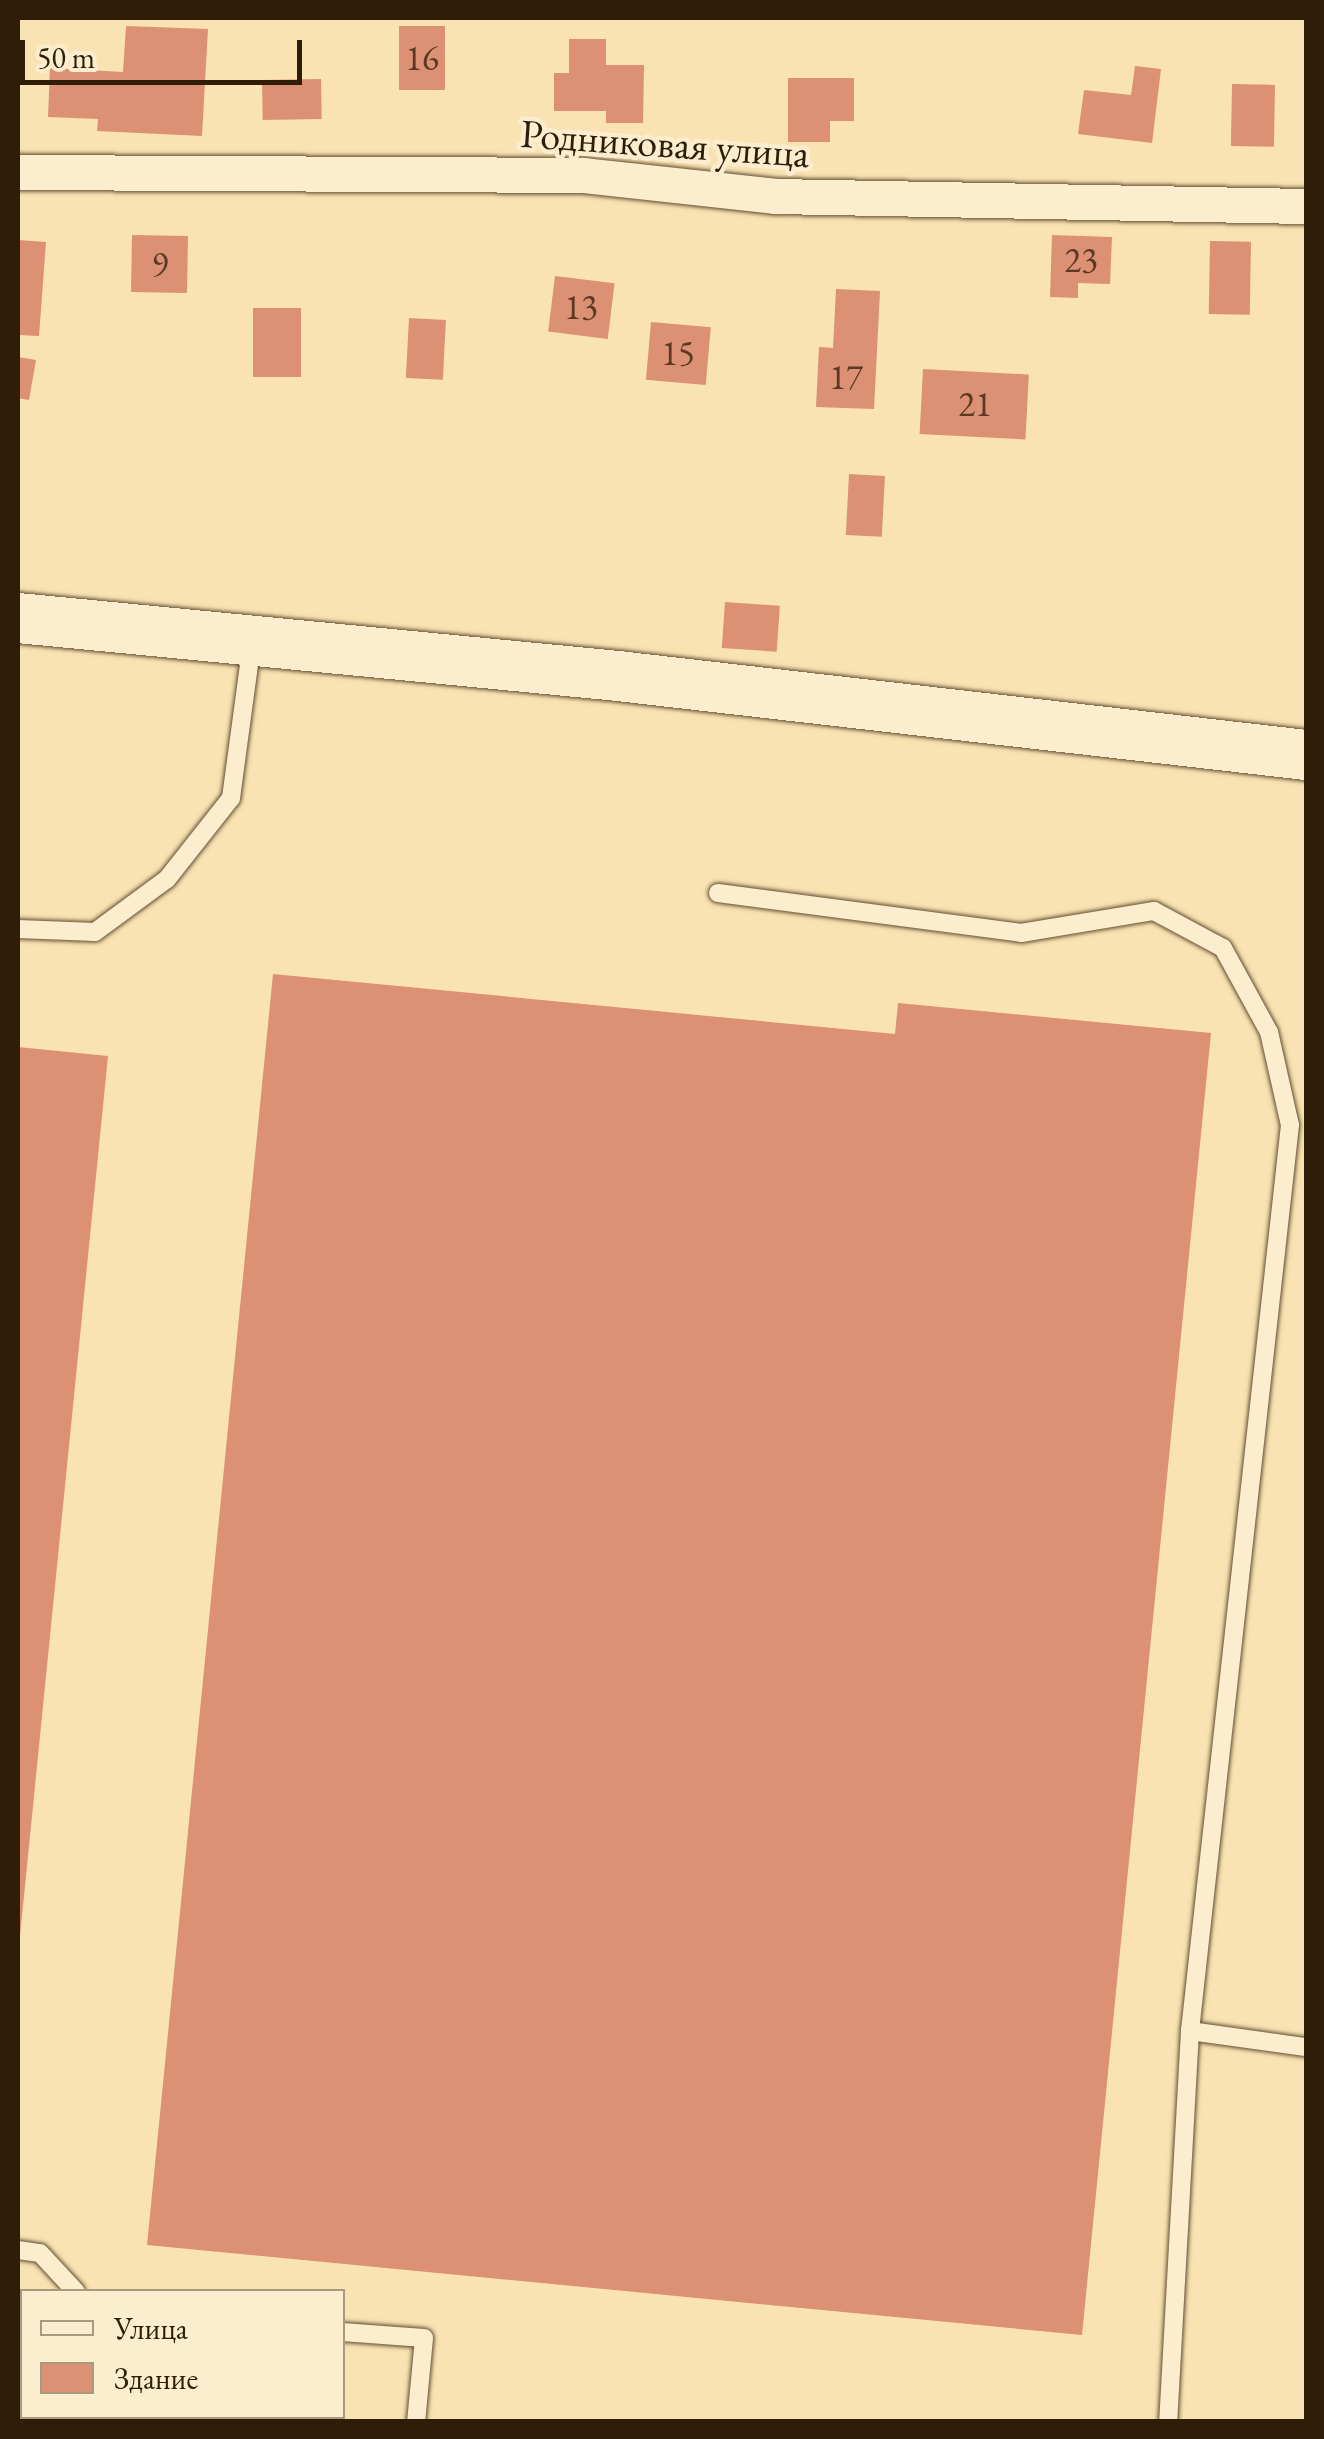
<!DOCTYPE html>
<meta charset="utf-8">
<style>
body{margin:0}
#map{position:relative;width:1324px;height:2439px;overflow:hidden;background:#f9e3b2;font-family:"EB Garamond",serif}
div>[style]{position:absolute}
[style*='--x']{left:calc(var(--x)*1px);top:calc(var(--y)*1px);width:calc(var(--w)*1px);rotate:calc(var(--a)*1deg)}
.building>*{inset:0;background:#dc9074;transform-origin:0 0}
.roads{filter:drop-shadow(0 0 2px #624e32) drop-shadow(0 0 2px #624e32)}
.lane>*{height:18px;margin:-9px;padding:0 9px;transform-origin:9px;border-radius:9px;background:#fbedcd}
.street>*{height:35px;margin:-17.5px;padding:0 17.5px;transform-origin:17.5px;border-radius:17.5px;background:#fbedcd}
.secondary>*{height:50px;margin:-25px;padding:0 25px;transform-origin:25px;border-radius:25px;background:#fbedcd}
span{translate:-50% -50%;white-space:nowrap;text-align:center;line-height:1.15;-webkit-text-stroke:9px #fbedcd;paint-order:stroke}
.number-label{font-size:35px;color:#5a3a22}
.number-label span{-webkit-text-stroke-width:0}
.street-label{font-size:40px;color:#2f1d07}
.frame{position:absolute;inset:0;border:20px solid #2f1d07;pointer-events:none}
.legend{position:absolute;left:20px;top:2289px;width:325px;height:130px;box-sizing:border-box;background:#fbedcd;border:2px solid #a99a7e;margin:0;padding:12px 18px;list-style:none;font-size:30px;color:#2f1d07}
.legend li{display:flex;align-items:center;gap:20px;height:50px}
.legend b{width:50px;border:2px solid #a99a7e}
.scale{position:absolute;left:20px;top:40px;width:282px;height:45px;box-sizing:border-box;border:5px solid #2f1d07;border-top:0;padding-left:12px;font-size:30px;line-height:35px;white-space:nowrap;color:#2f1d07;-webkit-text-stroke:8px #fbedcd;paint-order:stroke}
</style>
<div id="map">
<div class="building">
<div style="clip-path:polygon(126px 26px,208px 29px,202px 136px,97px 131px,98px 119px,48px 117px,50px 68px,123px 72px)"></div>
<div style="left:399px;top:26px;width:46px;height:64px"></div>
<div style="clip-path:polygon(569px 39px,606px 39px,606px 65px,644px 65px,643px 123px,606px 123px,606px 111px,554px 111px,554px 73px,569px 73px)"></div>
<div style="clip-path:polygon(1135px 66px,1161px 69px,1152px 143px,1078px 134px,1084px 90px,1131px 95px)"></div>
<div style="clip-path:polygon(788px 78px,854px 78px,854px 121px,830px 121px,830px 142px,788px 142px)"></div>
<div style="left:321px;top:79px;width:40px;height:59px;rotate:89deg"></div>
<div style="left:1232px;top:84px;width:43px;height:62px;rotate:1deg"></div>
<div style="left:132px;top:235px;width:56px;height:57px;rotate:1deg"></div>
<div style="clip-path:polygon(1052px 235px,1112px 237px,1110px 284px,1078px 283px,1078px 298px,1050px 297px)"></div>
<div style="clip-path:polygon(18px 240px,46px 242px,39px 336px,18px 335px)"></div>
<div style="left:1210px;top:241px;width:41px;height:73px;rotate:1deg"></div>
<div style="left:555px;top:276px;width:60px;height:56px;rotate:7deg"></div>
<div style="clip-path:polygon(836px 289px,880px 291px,874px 409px,816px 407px,819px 347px,833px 348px)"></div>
<div style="left:253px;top:308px;width:48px;height:69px"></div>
<div style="left:409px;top:318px;width:37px;height:60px;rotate:3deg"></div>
<div style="left:651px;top:322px;width:60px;height:58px;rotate:5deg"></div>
<div style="clip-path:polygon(18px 357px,36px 360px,29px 400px,18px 398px)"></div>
<div style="left:923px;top:369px;width:106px;height:65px;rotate:3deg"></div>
<div style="left:849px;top:474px;width:36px;height:61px;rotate:3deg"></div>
<div style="left:725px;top:602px;width:55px;height:46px;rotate:4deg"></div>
<div style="clip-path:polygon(273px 974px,895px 1034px,898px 1003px,1211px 1033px,1082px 2335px,147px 2245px)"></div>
<div style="clip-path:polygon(18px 1047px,108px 1056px,20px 1936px,18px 1936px)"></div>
</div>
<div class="roads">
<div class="lane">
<div style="--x:718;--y:893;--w:306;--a:7.5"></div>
<div style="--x:1021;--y:933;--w:135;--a:-9.4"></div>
<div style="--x:1154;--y:911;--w:78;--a:28.2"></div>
<div style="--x:1223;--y:948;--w:96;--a:61.3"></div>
<div style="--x:1269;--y:1032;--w:95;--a:77.3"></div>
<div style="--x:1290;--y:1125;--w:912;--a:96.3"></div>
<div style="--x:1190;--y:2031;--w:392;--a:93.2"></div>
<div style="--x:18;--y:929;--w:77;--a:2.2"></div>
<div style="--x:95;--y:932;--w:89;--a:-36.4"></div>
<div style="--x:167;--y:879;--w:103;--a:-51.7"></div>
<div style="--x:231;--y:798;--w:156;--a:-82.3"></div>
<div style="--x:1190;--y:2031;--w:117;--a:7.9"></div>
<div style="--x:18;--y:2250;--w:22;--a:8"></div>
<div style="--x:40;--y:2253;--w:53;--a:47.3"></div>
<div style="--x:342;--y:2332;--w:82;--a:4.2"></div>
<div style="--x:424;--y:2338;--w:84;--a:95.4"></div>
</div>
<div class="street">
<div style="--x:18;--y:172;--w:565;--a:0.3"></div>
<div style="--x:583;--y:175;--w:193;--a:6.2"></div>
<div style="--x:775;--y:196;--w:531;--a:1.08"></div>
</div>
<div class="secondary">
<div style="--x:18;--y:618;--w:603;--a:5.52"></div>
<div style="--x:618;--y:676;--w:693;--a:6.55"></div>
</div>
</div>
<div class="number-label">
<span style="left:422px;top:58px">16</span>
<span style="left:1081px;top:260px">23</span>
<span style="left:160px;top:264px">9</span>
<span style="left:581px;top:307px">13</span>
<span style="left:678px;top:353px">15</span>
<span style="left:846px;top:377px">17</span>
<span style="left:975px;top:404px">21</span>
</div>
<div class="street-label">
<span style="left:665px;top:143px;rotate:4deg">Родниковая улица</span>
</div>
<div class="frame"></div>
<ul class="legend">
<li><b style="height:12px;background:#fbedcd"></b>Улица</li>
<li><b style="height:28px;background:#dc9074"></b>Здание</li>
</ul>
<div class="scale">50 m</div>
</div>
